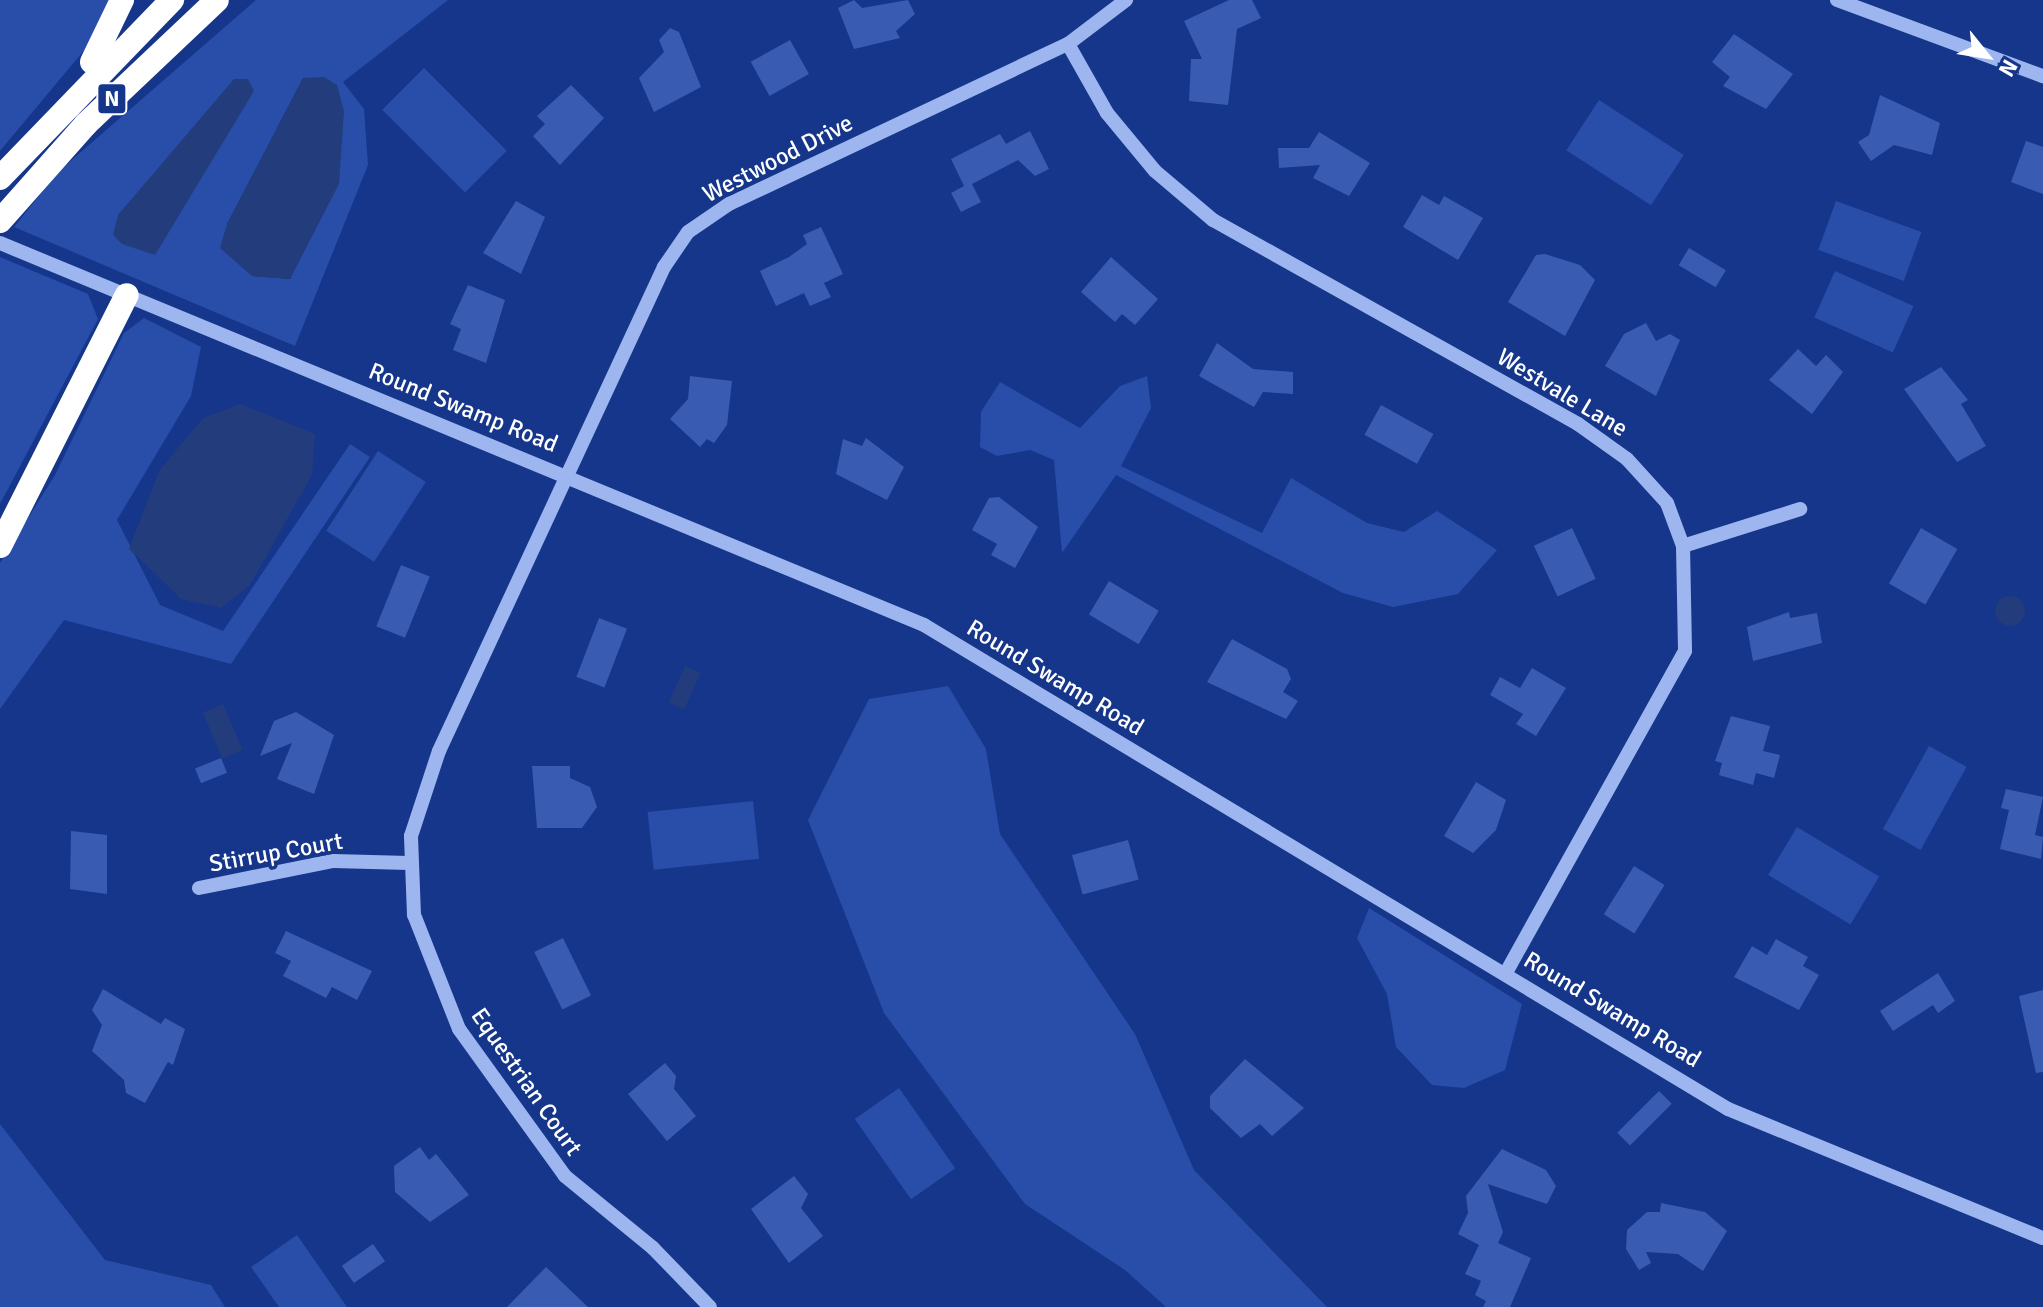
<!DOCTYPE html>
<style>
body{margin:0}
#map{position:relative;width:2043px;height:1307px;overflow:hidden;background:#15368a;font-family:Signika,sans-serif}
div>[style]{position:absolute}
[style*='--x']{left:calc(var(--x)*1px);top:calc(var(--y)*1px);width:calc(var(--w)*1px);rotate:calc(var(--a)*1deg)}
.green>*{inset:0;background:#284ea9;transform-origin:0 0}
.water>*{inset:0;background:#233c7b;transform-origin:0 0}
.round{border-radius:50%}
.building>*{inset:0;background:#395cb2;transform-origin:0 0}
.minor>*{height:14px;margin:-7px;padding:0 7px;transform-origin:7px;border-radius:7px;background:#9eb6ef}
.highway>*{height:24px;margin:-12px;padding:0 12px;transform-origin:12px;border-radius:12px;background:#fff}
span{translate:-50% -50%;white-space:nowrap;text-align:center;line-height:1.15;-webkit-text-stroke:7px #15368a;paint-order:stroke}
.shield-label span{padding:2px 6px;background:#15368a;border:2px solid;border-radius:6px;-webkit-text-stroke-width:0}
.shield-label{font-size:22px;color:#fff;font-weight:700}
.street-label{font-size:24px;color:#fff}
.north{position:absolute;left:1947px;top:16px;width:80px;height:80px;-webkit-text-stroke:6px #15368a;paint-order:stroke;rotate:120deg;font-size:22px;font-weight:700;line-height:32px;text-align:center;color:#fff}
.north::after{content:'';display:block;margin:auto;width:28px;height:36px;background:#fff;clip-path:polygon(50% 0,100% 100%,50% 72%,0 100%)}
</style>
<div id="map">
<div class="green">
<div style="clip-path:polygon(0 0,114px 0,111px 18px,0 151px)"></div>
<div style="clip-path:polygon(evenodd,256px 0,448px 0,343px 82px,364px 109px,368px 165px,295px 346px,14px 227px,59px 171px,256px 0,303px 78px,291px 279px,252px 276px,227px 224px,303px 78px)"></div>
<div style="left:424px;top:68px;width:117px;height:59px;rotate:45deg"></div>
<div style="left:1599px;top:100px;width:101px;height:60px;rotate:33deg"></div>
<div style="left:1836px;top:201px;width:91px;height:52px;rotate:20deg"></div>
<div style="clip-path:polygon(0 257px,88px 294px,98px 319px,0 504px)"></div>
<div style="left:1835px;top:271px;width:86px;height:51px;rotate:24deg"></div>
<div style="clip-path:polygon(144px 318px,201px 347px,191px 396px,117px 520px,160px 605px,223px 631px,350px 444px,370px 457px,231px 664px,64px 620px,0 709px,0 563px,55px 475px,124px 333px)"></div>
<div style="clip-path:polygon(1147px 376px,1151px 408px,1121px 466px,1262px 533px,1291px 478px,1367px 523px,1404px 532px,1437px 511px,1497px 550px,1458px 594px,1393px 607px,1343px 593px,1116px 475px,1062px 553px,1054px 460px,1030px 450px,997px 456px,980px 447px,981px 412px,1000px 382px,1080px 428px,1120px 386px)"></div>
<div style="left:378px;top:451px;width:57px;height:95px;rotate:33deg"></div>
<div style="clip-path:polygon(948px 686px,986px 749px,1000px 834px,1135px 1034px,1194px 1170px,1327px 1307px,1166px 1307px,1125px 1270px,1025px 1204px,884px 1013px,808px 820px,869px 699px)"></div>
<div style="left:1929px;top:746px;width:43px;height:95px;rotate:29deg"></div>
<div style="left:753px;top:801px;width:58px;height:106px;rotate:84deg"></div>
<div style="left:1797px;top:827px;width:96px;height:56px;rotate:31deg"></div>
<div style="clip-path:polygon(1369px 908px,1522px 1004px,1505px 1070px,1464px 1088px,1432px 1085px,1396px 1047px,1387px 994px,1357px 938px)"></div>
<div style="left:899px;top:1088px;width:98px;height:54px;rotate:55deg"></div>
<div style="clip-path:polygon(0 1124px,105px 1260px,211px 1285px,225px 1307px,0 1307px)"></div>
<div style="clip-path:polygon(297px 1235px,347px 1307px,279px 1307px,251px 1267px)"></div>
</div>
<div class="water">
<div style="clip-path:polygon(324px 77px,337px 85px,344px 111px,339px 184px,290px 279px,252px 276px,220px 248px,227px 224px,303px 78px)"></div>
<div style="clip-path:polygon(234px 79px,248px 79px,254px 91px,155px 255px,122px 244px,113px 235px,118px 215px)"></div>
<div style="clip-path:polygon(240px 404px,315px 434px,312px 475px,250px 585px,221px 608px,181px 599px,129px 549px,159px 471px,203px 418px)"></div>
<div class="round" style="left:1995px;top:596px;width:30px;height:30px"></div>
<div style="left:685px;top:666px;width:17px;height:40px;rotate:24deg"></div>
<div style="left:223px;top:704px;width:50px;height:22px;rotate:67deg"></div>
</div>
<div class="building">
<div style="clip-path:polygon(854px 0,862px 8px,908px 0,915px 14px,896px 31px,900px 38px,854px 49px,838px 8px)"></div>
<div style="clip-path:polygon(1229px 0,1252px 0,1261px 18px,1237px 29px,1228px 105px,1189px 101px,1191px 59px,1202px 59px,1184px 21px)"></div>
<div style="clip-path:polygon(670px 28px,679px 32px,701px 87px,654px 112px,639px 78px,664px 52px,659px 40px)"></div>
<div style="clip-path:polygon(1734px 34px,1793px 74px,1766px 109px,1723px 86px,1730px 77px,1712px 62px)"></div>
<div style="left:790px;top:40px;width:39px;height:45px;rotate:61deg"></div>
<div style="clip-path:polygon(571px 85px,604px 118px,560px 165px,533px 136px,545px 124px,537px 116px)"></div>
<div style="clip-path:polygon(1880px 95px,1940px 123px,1932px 155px,1894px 145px,1871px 161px,1858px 142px,1869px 135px)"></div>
<div style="clip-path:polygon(1030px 131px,1049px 169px,1035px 176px,1018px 160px,972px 184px,981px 202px,961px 212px,951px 193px,964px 186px,951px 159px,1000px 134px,1006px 144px)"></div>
<div style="clip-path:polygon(1319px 132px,1370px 163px,1349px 196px,1313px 178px,1320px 165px,1279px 168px,1278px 148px,1309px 148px)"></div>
<div style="clip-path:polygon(2026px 141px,2043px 147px,2043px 194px,2011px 182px)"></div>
<div style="clip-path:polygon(1422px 195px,1439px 205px,1444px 196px,1483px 218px,1458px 260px,1403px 227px)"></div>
<div style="clip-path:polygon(516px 201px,545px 217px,521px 274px,483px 253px)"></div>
<div style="clip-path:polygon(821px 227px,843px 274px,824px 283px,831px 297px,810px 306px,804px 293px,776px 306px,760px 271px,789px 257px,807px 244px,803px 235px)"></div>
<div style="left:1689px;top:248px;width:43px;height:20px;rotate:31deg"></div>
<div style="clip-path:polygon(1545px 254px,1580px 265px,1595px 280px,1565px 336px,1508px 302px,1536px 255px)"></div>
<div style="clip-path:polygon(1111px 257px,1158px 299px,1135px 325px,1122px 314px,1115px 322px,1081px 292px)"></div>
<div style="clip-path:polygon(468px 285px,505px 300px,486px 363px,453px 350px,461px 329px,450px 324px)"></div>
<div style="clip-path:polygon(1646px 323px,1656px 341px,1670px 334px,1680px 340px,1656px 396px,1605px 366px,1624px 334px)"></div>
<div style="clip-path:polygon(1217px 343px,1253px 369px,1293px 372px,1293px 394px,1263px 392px,1254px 407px,1199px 376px)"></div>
<div style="clip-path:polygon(1798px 349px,1816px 366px,1826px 355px,1843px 372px,1812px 414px,1769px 380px)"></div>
<div style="clip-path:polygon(1941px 367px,1968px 400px,1961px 404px,1986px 446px,1957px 462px,1904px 389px)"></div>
<div style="clip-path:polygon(690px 376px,732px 381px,727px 425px,714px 443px,707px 439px,700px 447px,670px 419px,688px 399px)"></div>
<div style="left:1381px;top:405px;width:60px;height:34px;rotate:29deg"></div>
<div style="clip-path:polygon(866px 438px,904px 467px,887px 500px,836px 474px,843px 439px,862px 446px)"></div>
<div style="clip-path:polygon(999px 497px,1038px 527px,1015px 568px,991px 555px,997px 544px,972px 530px,989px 498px)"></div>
<div style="left:1572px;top:528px;width:56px;height:42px;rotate:65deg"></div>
<div style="left:1921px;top:528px;width:42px;height:64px;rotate:30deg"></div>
<div style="left:401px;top:565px;width:31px;height:66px;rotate:22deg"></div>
<div style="left:1109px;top:581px;width:58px;height:39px;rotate:31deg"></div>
<div style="clip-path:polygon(1789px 612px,1790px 618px,1817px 613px,1822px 643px,1753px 661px,1747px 627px)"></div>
<div style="left:599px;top:618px;width:30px;height:63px;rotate:21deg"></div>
<div style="clip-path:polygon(1232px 639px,1287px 669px,1291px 679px,1283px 692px,1298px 701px,1286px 719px,1207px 682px)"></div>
<div style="clip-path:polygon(1532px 668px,1566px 688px,1536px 736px,1516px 724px,1523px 714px,1490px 695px,1500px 677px,1520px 688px)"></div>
<div style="clip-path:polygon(296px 712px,334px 735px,314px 794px,277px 779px,292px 743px,260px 756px,274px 721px)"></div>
<div style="clip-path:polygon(1731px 716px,1770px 726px,1763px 751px,1780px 755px,1774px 778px,1756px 773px,1753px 785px,1719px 775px,1722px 763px,1715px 761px)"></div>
<div style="left:221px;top:758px;width:16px;height:28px;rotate:68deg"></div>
<div style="clip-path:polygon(532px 766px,570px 766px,570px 778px,590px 787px,597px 807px,582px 828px,537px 828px)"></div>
<div style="clip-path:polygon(1476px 782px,1506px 800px,1496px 830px,1473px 853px,1444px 836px)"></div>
<div style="clip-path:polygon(2006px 789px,2043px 797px,2035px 835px,2043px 837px,2041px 859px,2000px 849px,2009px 810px,2001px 808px)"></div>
<div style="clip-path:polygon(71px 831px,107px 835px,107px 894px,70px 889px)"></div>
<div style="left:1128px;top:840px;width:41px;height:58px;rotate:75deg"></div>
<div style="left:1634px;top:866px;width:36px;height:57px;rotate:32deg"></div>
<div style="clip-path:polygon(286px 931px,372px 971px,357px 1000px,332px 987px,326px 998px,283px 976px,291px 961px,275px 953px)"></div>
<div style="left:563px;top:938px;width:64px;height:32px;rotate:64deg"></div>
<div style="clip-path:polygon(1776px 939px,1808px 957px,1803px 966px,1819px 975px,1799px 1010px,1734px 977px,1752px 946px,1767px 955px)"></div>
<div style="clip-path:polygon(1938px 973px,1955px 1001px,1938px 1013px,1933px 1005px,1893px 1031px,1880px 1011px)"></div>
<div style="clip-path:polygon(103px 989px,161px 1024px,165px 1018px,185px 1029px,173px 1065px,168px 1062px,145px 1103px,126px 1093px,124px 1080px,92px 1051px,102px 1025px,92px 1010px)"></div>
<div style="clip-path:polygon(2043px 990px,2043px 1072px,2036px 1073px,2019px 996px)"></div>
<div style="clip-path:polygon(1245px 1059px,1304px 1108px,1272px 1136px,1260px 1124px,1241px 1138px,1210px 1108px,1210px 1096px)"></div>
<div style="clip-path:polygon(665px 1063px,676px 1076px,674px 1089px,696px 1116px,667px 1141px,628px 1094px)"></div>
<div style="left:1659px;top:1091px;width:18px;height:59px;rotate:45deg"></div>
<div style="clip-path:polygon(420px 1147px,429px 1160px,436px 1154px,469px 1195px,430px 1222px,395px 1192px,394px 1166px)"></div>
<div style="clip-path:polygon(1502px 1149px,1546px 1170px,1556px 1186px,1547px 1204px,1488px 1184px,1503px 1232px,1498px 1243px,1531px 1258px,1510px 1307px,1483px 1307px,1486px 1301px,1475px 1295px,1481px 1281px,1465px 1274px,1479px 1245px,1458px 1234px,1468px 1213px,1466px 1196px)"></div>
<div style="clip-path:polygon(794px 1176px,808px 1194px,801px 1208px,823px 1236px,789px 1263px,751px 1209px)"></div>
<div style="clip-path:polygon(1661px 1203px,1705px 1212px,1727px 1231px,1703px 1271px,1678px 1254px,1646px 1252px,1651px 1263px,1639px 1270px,1626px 1249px,1627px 1230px,1647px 1212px,1660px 1212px)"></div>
<div style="left:373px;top:1244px;width:21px;height:38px;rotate:55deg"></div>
<div style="clip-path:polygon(546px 1267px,588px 1307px,507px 1307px)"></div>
</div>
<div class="minor">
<div style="--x:1837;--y:0;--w:220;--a:20.3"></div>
<div style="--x:1068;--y:44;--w:79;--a:60.5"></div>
<div style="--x:1107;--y:113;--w:75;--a:50.4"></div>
<div style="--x:1155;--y:171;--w:76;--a:40.2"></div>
<div style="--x:1213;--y:220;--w:418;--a:29.2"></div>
<div style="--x:1578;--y:424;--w:60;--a:35.5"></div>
<div style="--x:1627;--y:459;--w:59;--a:47.7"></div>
<div style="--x:1667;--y:503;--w:46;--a:69.6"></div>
<div style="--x:1683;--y:546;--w:105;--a:88.9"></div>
<div style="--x:1685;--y:651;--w:368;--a:119.1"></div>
<div style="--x:0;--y:243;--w:1000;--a:22.46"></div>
<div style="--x:924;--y:625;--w:938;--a:31.05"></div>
<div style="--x:1728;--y:1109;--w:340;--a:22.3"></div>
<div style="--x:1683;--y:546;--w:123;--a:-17.5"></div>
<div style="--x:199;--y:888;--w:137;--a:-11.4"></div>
<div style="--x:333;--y:861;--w:76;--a:1.5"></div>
<div style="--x:710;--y:1307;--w:82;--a:-134"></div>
<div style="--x:653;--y:1248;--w:114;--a:-140.7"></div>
<div style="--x:565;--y:1176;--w:181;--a:-125.8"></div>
<div style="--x:459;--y:1029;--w:123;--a:-111.5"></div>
<div style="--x:414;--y:915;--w:79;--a:-92.2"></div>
<div style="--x:411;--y:836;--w:89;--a:-71.8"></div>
<div style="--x:439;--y:751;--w:534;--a:-65.07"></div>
<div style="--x:664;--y:267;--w:42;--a:-55.6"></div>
<div style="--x:688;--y:232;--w:50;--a:-34.3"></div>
<div style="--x:729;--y:204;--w:375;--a:-25.3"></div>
<div style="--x:1068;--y:44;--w:73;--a:-37.2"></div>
</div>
<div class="highway">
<div style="--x:92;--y:62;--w:69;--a:-64.2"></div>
<div style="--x:0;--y:178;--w:248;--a:-46"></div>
<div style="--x:0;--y:221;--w:130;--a:-48.4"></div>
<div style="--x:86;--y:124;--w:180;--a:-43.4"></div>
<div style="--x:0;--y:546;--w:281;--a:-63.2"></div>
</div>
<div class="shield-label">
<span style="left:112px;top:99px">N</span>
</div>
<div class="street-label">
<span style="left:778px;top:159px;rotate:-27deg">Westwood Drive</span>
<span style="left:1562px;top:393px;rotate:31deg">Westvale Lane</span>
<span style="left:463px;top:408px;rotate:22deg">Round Swamp Road</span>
<span style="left:1055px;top:678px;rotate:31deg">Round Swamp Road</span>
<span style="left:276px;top:853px;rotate:-10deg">Stirrup Court</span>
<span style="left:1612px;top:1010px;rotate:31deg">Round Swamp Road</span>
<span style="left:526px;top:1082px;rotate:55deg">Equestrian Court</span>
</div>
<div class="north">N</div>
</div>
